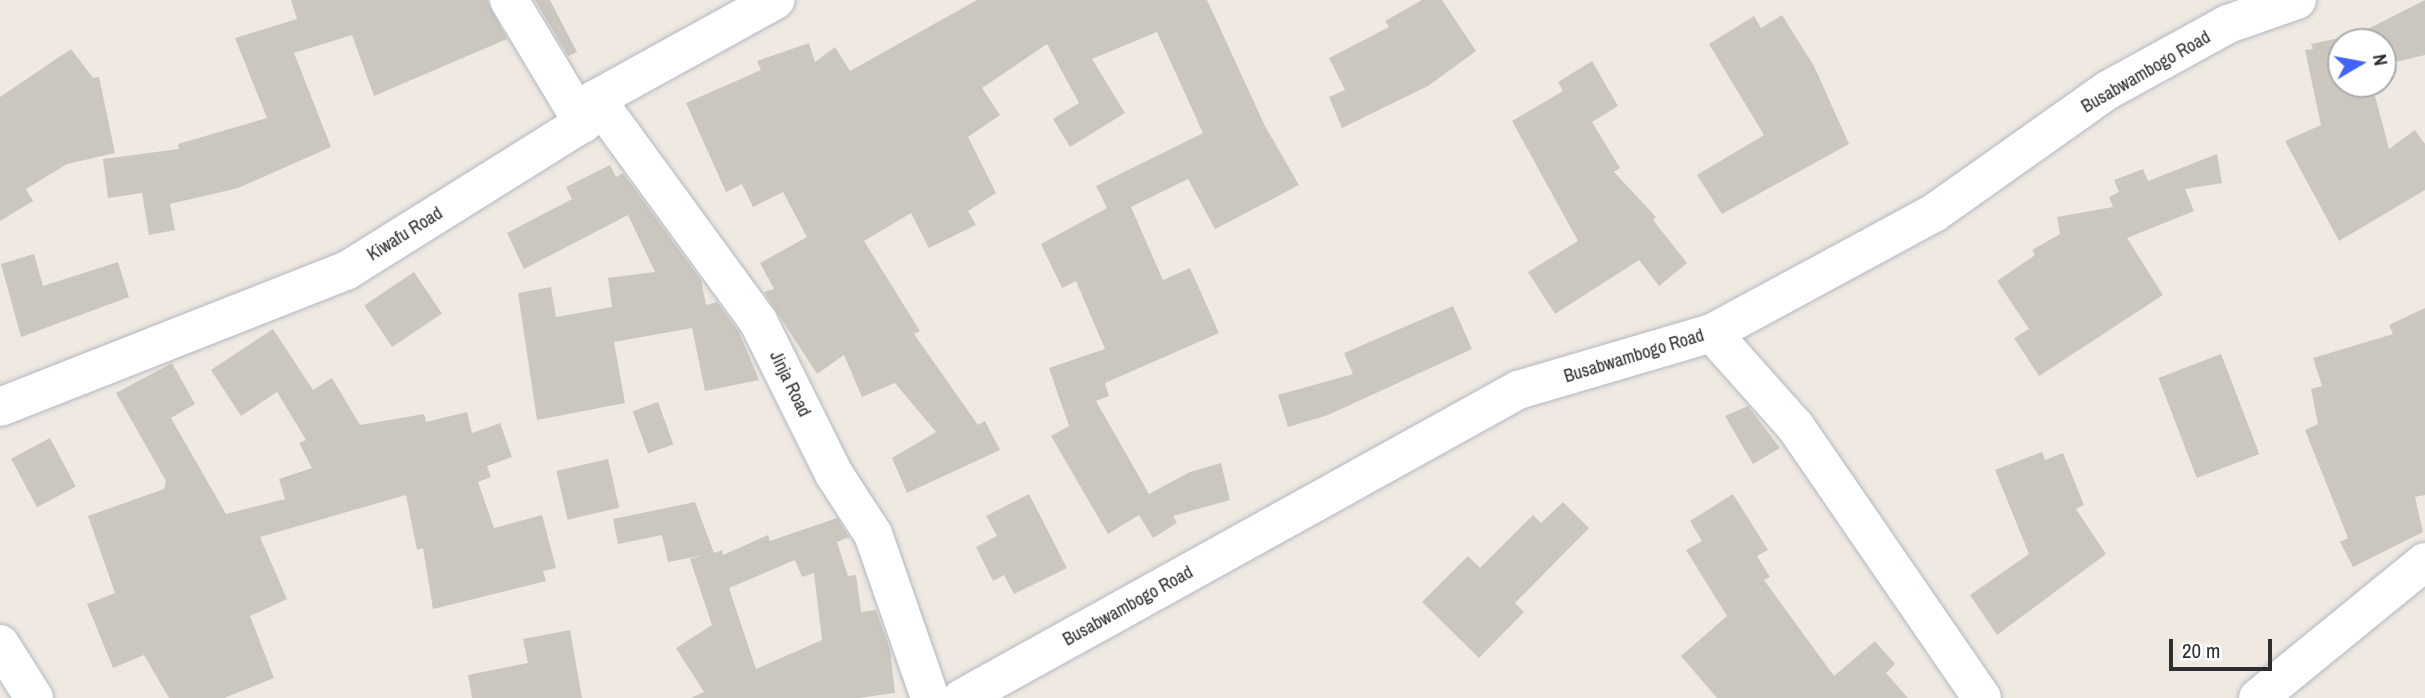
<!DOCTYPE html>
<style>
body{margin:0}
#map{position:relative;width:2425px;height:698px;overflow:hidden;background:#efe9e1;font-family:"Archivo Narrow",sans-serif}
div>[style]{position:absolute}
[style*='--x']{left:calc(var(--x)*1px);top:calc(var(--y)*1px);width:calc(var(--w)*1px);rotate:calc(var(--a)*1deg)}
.building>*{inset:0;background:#cbc7bf;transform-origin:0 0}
.roads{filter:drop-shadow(0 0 2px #b4b7c1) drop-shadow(0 0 2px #b4b7c1)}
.minor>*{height:38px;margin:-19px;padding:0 19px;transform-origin:19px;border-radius:19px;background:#fff}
span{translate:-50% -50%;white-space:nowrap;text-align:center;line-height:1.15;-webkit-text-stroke:6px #fff;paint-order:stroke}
.street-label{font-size:18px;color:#2e2e2e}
.north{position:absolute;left:2327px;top:28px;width:70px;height:70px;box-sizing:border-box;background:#fff;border:2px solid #ababab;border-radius:50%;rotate:80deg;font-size:19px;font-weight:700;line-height:28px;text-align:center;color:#2e2e2e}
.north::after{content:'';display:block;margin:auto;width:24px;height:32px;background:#4264fb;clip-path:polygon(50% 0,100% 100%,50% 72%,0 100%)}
.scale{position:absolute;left:2169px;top:639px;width:103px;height:32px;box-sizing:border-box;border:4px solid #2e2e2e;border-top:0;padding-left:9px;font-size:21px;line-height:24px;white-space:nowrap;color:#2e2e2e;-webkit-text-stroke:5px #fff;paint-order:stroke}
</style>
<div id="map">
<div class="building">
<div style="clip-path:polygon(291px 0,487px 0,507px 39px,374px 96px,352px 35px,294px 53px,331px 147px,238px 188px,170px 204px,175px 230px,149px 235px,142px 193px,108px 198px,103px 159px,179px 149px,178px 144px,267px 118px,235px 38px,297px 19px)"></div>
<div style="clip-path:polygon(535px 0,550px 0,577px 52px,568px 56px)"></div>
<div style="clip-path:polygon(977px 0,1207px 0,1265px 126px,1299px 185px,1215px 229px,1188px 179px,1131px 207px,1163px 280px,1190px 268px,1219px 333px,1105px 383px,1109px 396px,1096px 401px,1149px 494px,1190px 472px,1221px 463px,1230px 500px,1173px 516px,1177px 523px,1153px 538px,1139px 515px,1108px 534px,1051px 436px,1069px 426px,1049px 368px,1105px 349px,1076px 281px,1062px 288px,1041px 244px,1107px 208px,1096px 186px,1203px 133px,1157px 32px,1092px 59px,1125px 113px,1070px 147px,1053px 119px,1079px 103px,1047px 44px,982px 88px,1000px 115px,968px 137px,996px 193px,968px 211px,976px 225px,929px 248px,911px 213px,864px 241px,920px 331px,914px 334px,978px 425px,985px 421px,1000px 450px,907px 493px,892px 458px,936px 432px,895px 383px,862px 397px,844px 355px,817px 374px,764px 292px,774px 289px,760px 263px,807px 237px,783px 192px,753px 207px,742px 184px,726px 192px,686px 103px,761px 70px,757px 61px,809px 43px,815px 62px,835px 47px,850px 71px)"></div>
<div style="clip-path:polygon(1422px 0,1442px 0,1476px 51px,1428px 86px,1342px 128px,1329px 97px,1345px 90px,1329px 58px,1389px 27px,1385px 21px)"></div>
<div style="clip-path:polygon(2425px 0,2425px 55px,2383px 65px,2383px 42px,2341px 42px,2341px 84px,2372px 84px,2389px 149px,2415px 130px,2425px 144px,2425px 190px,2339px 241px,2285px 141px,2321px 125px,2305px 50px,2313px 49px,2311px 44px,2358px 34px)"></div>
<div style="clip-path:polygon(1782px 15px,1814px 66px,1849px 144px,1722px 214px,1697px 175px,1764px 135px,1709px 44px,1754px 16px,1761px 28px)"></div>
<div style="clip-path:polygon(71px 49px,93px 78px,99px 77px,115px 153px,67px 164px,26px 189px,33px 201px,0 221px,0 97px)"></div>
<div style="clip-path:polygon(1592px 61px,1618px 106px,1592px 122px,1620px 168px,1614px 172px,1656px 217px,1653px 220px,1687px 263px,1659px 286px,1639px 260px,1555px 314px,1528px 272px,1578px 241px,1512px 121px,1563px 91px,1558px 82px)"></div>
<div style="clip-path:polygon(2217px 154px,2222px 183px,2185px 189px,2194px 211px,2127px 238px,2163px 295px,2039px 376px,2014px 338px,2029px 329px,1997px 281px,2035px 255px,2032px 250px,2060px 234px,2057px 217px,2113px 207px,2109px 197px,2119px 192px,2114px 180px,2143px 169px,2148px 181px)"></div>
<div style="clip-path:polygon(610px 165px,616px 177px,623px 173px,701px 280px,706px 305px,717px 302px,739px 332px,759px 380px,705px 391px,692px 328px,614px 342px,625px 403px,537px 420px,518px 293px,551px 287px,556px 317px,612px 307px,608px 278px,655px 272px,628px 215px,524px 269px,507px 233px,572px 199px,566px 187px)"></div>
<div style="clip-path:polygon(34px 254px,43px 286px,118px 262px,129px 297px,21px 337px,1px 264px)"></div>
<div style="left:414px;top:272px;width:50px;height:60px;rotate:56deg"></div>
<div style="clip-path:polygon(1453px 306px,1472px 349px,1328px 415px,1288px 427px,1278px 395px,1353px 374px,1344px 353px)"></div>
<div style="clip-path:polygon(2425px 308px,2425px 495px,2415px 497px,2423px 532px,2353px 567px,2340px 542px,2348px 538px,2305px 430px,2318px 424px,2311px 389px,2322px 386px,2313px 358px,2393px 334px,2389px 325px)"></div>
<div style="clip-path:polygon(273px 329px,313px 390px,332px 378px,360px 425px,424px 414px,426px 422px,467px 412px,472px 433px,500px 423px,512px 457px,487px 466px,491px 477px,478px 482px,494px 528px,542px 515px,556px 568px,543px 571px,546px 581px,433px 609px,423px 548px,417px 550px,406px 495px,260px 537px,287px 599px,250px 616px,274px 678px,224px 698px,169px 698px,144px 655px,113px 668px,87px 604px,115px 593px,88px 516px,164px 489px,166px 481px,116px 393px,172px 363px,195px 404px,171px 418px,226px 514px,285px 499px,279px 479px,312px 468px,299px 443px,306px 440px,277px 392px,241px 416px,211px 370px)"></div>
<div style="left:2221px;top:354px;width:107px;height:67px;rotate:69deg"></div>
<div style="left:658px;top:402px;width:45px;height:27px;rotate:70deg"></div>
<div style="clip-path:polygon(1748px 406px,1780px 448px,1753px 464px,1725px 416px)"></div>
<div style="left:50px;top:438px;width:55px;height:44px;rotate:62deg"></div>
<div style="clip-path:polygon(2042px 452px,2045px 460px,2063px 453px,2084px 505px,2076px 509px,2106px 554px,1997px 635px,1970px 595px,2029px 554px,1995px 470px)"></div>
<div style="left:608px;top:459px;width:50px;height:53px;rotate:77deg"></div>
<div style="clip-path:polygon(1029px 494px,1067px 568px,1014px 594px,1004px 575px,993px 581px,976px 547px,997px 536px,986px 516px)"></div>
<div style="clip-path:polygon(1733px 494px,1768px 550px,1757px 556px,1770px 577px,1764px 580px,1834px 676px,1875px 641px,1895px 664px,1886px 673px,1908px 698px,1717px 698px,1681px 656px,1727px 616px,1686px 550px,1702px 541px,1690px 521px)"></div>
<div style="clip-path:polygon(evenodd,695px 502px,714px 553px,722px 550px,723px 555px,768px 535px,770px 541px,837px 518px,849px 537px,837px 542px,848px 576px,856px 575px,861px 612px,876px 610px,890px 649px,895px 693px,858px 698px,691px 698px,704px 692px,676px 648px,712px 625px,690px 559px,705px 555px,668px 562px,662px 535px,618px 544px,613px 519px,695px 502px,795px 560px,802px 577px,814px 573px,822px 640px,756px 669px,729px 588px,795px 560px)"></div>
<div style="clip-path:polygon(1563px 502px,1589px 528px,1515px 603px,1524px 612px,1479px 658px,1422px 602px,1468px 556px,1480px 568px,1533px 515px,1541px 523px)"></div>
<div style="clip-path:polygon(570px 630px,582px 698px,472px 698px,468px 675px,528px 663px,523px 639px)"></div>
</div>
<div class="roads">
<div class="minor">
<div style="--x:509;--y:0;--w:144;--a:59"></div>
<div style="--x:596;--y:99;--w:275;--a:53.9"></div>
<div style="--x:758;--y:321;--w:171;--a:63.6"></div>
<div style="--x:834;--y:474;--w:72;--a:57"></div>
<div style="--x:873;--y:534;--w:174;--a:70.8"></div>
<div style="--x:1712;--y:333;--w:125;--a:48.3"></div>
<div style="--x:1795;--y:426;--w:330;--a:55.5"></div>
<div style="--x:0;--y:407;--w:372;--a:-21.5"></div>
<div style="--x:346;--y:271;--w:279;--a:-32"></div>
<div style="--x:583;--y:123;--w:27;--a:-62"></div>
<div style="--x:596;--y:99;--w:205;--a:-28.9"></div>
<div style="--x:0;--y:644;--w:64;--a:57.8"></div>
<div style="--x:962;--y:698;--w:636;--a:-28.98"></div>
<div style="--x:1518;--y:390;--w:202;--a:-16.4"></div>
<div style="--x:1712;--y:333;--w:252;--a:-28.4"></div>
<div style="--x:1934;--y:213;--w:213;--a:-35.3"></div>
<div style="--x:2108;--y:90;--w:137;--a:-28.8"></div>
<div style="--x:2228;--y:24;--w:73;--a:-19.2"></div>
<div style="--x:2258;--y:698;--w:215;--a:-39.2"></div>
</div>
</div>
<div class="street-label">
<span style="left:2146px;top:72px;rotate:-30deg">Busabwambogo Road</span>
<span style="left:405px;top:234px;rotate:-32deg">Kiwafu Road</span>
<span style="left:1634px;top:356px;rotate:-17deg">Busabwambogo Road</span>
<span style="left:790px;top:384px;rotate:64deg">Jinja Road</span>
<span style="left:1128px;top:606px;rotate:-29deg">Busabwambogo Road</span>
</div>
<div class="north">N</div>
<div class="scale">20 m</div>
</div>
